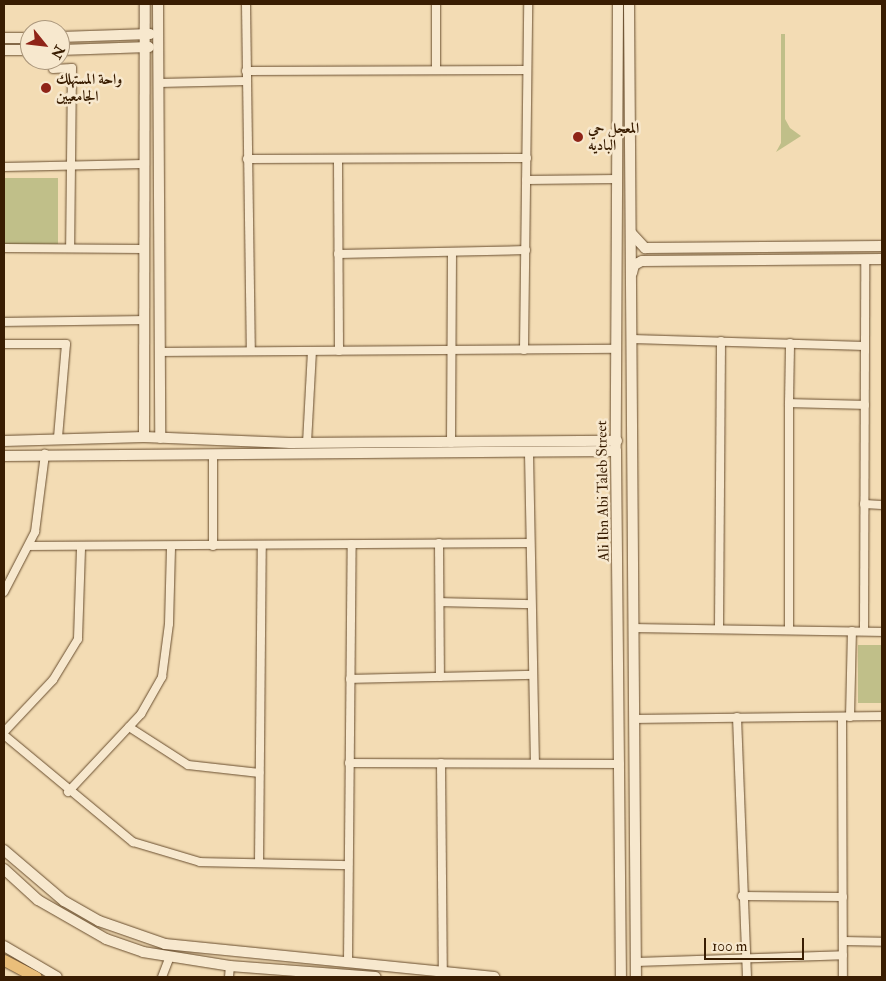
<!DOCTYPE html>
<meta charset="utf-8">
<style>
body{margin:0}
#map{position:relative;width:886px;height:981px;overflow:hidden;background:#f3dcb4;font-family:"IM FELL Double Pica",Amiri,serif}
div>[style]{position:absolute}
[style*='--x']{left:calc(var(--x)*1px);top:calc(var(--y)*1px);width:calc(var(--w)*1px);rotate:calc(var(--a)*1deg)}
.green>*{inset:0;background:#c0bf89;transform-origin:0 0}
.roads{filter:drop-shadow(0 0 1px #684d2e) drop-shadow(0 0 1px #684d2e)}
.street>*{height:8px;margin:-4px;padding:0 4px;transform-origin:4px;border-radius:4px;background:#f7e8ce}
.secondary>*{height:10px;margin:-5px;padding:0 5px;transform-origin:5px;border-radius:5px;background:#f7e8ce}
.primary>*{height:11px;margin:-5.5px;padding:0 5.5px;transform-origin:5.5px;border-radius:5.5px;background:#eabe7a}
.dots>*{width:14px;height:14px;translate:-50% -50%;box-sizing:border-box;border:2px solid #f7e8ce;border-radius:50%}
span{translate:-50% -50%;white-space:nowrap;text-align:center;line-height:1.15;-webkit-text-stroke:5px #f7e8ce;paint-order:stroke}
.poi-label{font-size:15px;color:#391d02;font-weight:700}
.left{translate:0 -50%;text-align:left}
.street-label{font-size:15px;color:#391d02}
.frame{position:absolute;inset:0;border:5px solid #391d02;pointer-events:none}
.north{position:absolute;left:20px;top:20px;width:50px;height:50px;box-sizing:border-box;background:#f7e8ce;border:1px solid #ab977c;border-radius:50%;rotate:119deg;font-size:14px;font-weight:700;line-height:20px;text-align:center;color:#391d02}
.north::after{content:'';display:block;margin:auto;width:18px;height:22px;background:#8f2418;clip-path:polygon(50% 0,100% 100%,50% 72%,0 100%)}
.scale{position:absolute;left:704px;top:938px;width:100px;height:22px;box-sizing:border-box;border:2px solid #391d02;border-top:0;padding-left:6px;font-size:15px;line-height:18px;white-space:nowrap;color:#391d02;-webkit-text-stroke:4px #f7e8ce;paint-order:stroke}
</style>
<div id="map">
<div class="green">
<div style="clip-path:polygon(781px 34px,785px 34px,785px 119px,790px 128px,801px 136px,776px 152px,781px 143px)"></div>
<div style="left:4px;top:178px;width:54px;height:66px"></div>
<div style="left:858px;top:645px;width:24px;height:58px"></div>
</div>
<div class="roads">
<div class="street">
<div style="--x:246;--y:4;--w:347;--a:89.2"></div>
<div style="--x:53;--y:69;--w:19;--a:-3"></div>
<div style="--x:72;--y:68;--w:180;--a:90.6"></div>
<div style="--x:436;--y:70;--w:66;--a:-90"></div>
<div style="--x:246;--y:71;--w:281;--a:-0.2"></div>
<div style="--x:159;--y:83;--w:88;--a:-1.3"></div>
<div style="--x:247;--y:159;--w:280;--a:-0.2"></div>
<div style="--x:338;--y:159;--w:192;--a:89.7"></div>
<div style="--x:4;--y:167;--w:140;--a:-1.2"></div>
<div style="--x:526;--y:180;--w:91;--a:-0.6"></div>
<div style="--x:4;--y:248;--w:140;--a:0.4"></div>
<div style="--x:338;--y:254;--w:188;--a:-1.2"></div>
<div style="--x:4;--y:322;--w:140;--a:-0.8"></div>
<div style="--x:632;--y:339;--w:233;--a:1.7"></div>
<div style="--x:4;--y:344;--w:62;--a:0"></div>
<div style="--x:66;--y:344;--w:94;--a:94.9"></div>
<div style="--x:524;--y:350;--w:346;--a:-89.3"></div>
<div style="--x:160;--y:352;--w:457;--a:-0.4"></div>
<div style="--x:789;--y:403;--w:60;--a:-89"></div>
<div style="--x:307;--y:443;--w:92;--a:-86.9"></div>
<div style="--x:451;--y:443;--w:191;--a:-89.7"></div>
<div style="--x:529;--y:453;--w:309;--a:88.9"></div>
<div style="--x:864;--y:504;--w:18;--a:3"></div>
<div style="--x:439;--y:543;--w:134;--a:89.6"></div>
<div style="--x:29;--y:546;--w:500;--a:-0.34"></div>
<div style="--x:213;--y:546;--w:91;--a:-90"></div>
<div style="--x:4;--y:592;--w:68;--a:-62.7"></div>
<div style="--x:35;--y:532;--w:79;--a:-82.7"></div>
<div style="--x:440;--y:602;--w:90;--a:1.3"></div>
<div style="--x:635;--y:628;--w:247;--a:0.9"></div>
<div style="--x:719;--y:629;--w:288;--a:-89.6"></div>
<div style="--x:789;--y:630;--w:227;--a:-90"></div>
<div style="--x:789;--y:403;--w:76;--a:1.5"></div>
<div style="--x:864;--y:631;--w:372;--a:-89.8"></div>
<div style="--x:350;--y:679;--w:182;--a:-1.3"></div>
<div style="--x:737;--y:717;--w:260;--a:87.8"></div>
<div style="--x:842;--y:717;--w:260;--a:89.8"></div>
<div style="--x:850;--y:717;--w:86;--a:-88.7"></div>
<div style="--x:635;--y:719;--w:247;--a:-0.7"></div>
<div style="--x:129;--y:727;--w:70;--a:32.8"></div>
<div style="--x:188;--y:765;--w:72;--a:6.3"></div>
<div style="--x:4;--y:732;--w:71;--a:-46.7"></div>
<div style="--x:53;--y:680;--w:48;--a:-58.6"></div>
<div style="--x:78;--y:639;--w:92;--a:-88.1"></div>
<div style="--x:4;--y:735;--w:168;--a:39.7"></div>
<div style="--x:133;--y:842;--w:70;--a:16.6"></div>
<div style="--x:200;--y:862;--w:148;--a:1.2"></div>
<div style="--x:349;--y:763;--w:271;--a:0.2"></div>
<div style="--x:441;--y:763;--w:209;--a:89.5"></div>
<div style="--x:68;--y:792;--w:107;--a:-46.9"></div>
<div style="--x:141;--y:714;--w:43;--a:-60.4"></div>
<div style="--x:162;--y:677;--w:53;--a:-82.5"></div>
<div style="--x:169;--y:624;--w:78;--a:-88.5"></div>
<div style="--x:259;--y:863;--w:318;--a:-89.5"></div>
<div style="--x:742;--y:896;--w:101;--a:0.6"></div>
<div style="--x:843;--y:941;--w:39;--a:1"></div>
<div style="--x:636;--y:962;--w:207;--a:-1.9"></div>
<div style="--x:348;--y:963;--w:419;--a:-89.5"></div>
<div style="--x:162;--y:977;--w:22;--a:-69"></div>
<div style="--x:229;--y:977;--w:11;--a:-85"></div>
</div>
<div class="secondary">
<div style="--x:158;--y:4;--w:434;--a:89.7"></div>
<div style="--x:618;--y:4;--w:447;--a:90.3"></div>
<div style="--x:616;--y:451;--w:526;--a:89.46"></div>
<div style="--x:629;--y:4;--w:973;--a:89.59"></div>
<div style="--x:60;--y:37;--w:90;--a:-1.9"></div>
<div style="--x:4;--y:38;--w:26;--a:0"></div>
<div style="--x:4;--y:50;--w:26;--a:0"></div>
<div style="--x:60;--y:50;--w:89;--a:-1.9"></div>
<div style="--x:631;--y:233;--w:21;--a:47"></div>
<div style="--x:645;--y:248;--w:237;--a:-0.5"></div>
<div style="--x:632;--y:273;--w:8;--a:-76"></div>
<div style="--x:634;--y:265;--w:9;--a:-27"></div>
<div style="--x:642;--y:261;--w:240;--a:-0.5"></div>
<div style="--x:144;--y:437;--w:433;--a:-89.9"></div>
<div style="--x:4;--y:441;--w:140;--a:-1.6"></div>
<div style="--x:144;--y:437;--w:146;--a:2.4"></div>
<div style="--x:290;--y:443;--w:327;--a:-0.4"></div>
<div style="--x:4;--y:456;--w:612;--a:-0.47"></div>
<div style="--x:4;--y:850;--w:79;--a:40.4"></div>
<div style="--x:64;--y:901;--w:40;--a:29.7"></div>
<div style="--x:99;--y:921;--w:70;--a:19.2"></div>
<div style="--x:165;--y:944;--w:331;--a:5.7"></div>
<div style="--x:4;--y:869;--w:46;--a:42.4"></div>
<div style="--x:38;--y:900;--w:78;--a:29.8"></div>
<div style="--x:106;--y:939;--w:39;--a:19"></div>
<div style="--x:143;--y:952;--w:88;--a:9.1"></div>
<div style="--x:230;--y:966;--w:146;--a:4.3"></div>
<div style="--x:4;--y:946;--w:61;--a:30.3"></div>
</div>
<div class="primary">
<div style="--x:4;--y:960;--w:36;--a:28"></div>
</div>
</div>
<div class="dots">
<div style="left:46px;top:88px;background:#8f2418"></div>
<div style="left:578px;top:137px;background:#8f2418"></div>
</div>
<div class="poi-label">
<span class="left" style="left:56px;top:88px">واحة المستهلك<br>الجامعيين</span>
<span class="left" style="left:588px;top:137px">المعجل حي<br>الباديه</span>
</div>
<div class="street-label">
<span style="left:603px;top:491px;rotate:-91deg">Ali Ibn Abi Taleb Street</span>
</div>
<div class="frame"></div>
<div class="north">N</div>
<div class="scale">100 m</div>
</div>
